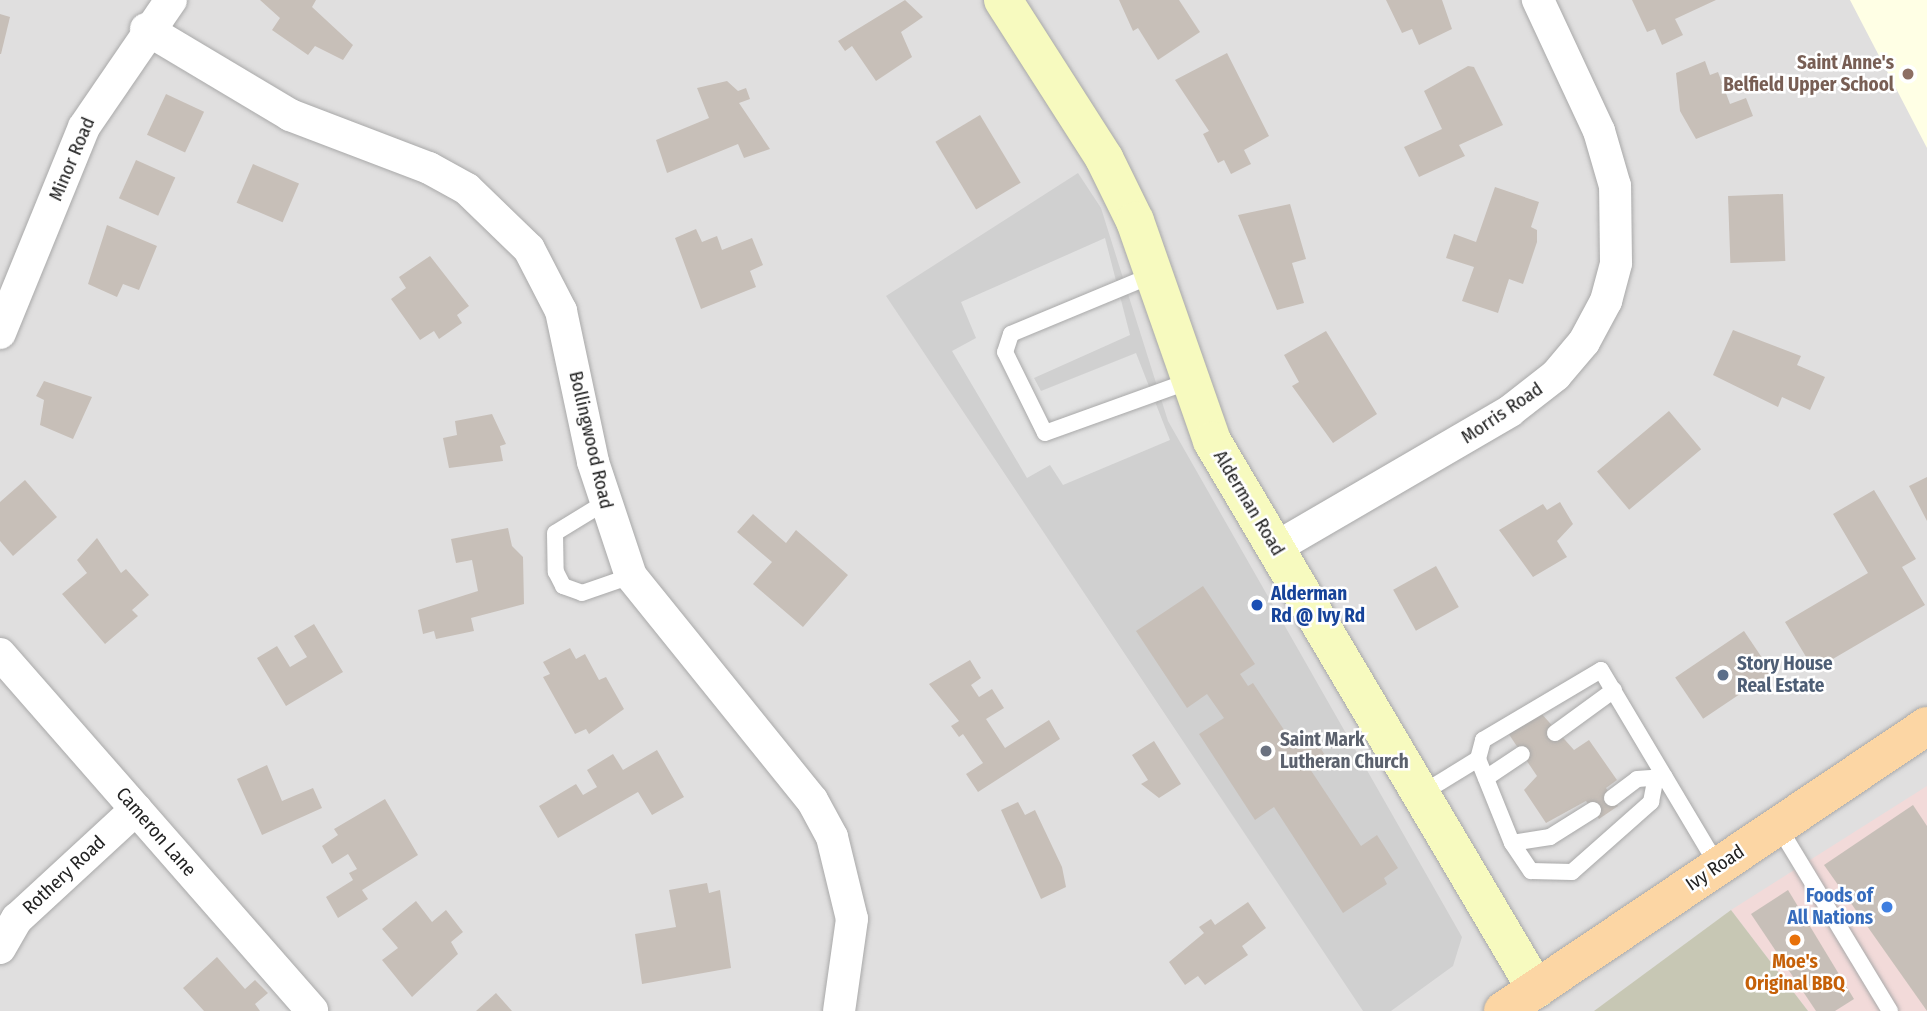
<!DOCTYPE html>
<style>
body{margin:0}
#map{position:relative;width:1927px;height:1011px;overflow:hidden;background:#f2efe9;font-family:"Fira Sans Condensed",sans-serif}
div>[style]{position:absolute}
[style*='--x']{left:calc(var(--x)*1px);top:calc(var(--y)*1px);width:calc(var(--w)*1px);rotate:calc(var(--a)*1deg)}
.residential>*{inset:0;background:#e0dfdf;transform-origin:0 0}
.commercial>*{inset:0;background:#f2dad9}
.education>*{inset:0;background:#ffffe5}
.religious>*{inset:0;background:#d0d0d0}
.construction>*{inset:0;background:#c7c7b4}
.parking>*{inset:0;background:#e2e2e2}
.building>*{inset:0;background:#c7bfb8;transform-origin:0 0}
.roads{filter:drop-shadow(0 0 2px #a9a9a9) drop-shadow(0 0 2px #a9a9a9)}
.service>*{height:16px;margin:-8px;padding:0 8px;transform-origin:8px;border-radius:8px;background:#fff}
.minor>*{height:32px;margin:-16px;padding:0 16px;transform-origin:16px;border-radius:16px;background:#fff}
.secondary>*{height:38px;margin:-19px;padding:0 19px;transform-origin:19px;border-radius:19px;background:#f7fabf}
.primary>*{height:38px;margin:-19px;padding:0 19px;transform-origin:19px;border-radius:19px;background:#fcd6a4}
.dots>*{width:19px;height:19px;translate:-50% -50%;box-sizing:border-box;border:4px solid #fff;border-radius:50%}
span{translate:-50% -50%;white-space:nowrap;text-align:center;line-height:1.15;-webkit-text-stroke:5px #fff;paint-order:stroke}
.education-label{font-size:19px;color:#785e54;font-weight:700}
.right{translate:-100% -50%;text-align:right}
.street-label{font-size:19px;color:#222}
.transit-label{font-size:19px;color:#164399;font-weight:700}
.left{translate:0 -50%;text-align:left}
.service-label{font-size:19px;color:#4e5e75;font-weight:700}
.worship-label{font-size:19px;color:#5b616d;font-weight:700}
.shop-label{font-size:19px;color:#366cbe;font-weight:700}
.food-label{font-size:19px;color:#c56008;font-weight:700}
</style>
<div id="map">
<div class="residential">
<div style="left:0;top:0;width:1927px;height:1011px"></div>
</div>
<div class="commercial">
<div style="clip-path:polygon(1927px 786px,1927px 1011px,1808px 1011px,1731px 910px)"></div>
</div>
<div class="education">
<div style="clip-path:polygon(1850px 0,1927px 0,1927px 148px)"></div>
</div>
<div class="religious">
<div style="clip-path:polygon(1078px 173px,1101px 208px,1168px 421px,1462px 937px,1453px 966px,1391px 1011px,1363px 1011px,886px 296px)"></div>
</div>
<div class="construction">
<div style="clip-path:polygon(1731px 910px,1808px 1011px,1594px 1011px)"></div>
</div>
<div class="parking">
<div style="clip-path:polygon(1105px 238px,1130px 335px,1034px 378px,1041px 391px,1136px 353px,1170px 440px,1063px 485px,1050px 465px,1027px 478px,952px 351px,976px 338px,961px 302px)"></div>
</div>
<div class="building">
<div style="clip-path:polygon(260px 0,316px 0,312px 7px,353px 45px,343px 60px,315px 46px,308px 55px,272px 30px,280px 18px)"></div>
<div style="clip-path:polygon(905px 0,923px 17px,901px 32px,912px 57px,876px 81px,852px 46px,845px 51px,838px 41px)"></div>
<div style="clip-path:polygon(1119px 0,1179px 0,1200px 32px,1158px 60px,1138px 28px,1133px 31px)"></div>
<div style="clip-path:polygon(1386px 0,1442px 0,1452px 29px,1419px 45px,1412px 29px,1402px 33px)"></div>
<div style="clip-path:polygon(1632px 0,1716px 0,1675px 19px,1683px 35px,1662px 45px,1655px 29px,1647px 32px)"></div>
<div style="clip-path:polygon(0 14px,10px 17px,1px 54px,0 54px)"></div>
<div style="clip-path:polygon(1227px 53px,1269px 136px,1244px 150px,1251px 164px,1231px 174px,1224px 160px,1218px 163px,1203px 134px,1209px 131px,1175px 80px)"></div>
<div style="clip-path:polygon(1705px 61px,1710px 75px,1718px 72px,1730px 104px,1746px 98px,1753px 116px,1696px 139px,1680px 111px,1676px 73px)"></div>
<div style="clip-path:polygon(1468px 66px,1474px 67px,1503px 125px,1459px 145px,1465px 156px,1419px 177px,1404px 147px,1442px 129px,1424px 91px)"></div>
<div style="clip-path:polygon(727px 81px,738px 91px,746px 88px,750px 99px,739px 103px,770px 149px,744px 158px,738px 144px,667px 173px,656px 140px,709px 118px,697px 88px)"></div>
<div style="left:166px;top:94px;width:42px;height:45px;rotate:25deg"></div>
<div style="left:980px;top:115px;width:79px;height:52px;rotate:59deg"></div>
<div style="left:136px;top:160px;width:43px;height:42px;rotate:24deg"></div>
<div style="left:253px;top:164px;width:50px;height:42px;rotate:23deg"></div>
<div style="clip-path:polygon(1495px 187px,1539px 202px,1531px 227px,1537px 230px,1537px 242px,1523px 284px,1509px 279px,1498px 313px,1462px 301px,1474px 267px,1446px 258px,1454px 234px,1476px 242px)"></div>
<div style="left:1783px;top:194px;width:67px;height:55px;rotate:88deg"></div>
<div style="clip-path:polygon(1290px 204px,1306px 259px,1292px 263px,1304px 303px,1277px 310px,1238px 215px)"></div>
<div style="clip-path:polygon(107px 225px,157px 246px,139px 290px,123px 284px,117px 297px,88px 284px)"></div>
<div style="clip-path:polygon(696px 229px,702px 242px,717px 236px,722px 250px,752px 238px,763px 265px,750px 271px,756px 287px,701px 309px,675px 238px)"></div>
<div style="clip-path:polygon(430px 256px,469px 306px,457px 315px,462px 323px,439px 339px,434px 331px,420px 340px,391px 299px,406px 288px,399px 277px)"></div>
<div style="clip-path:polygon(1733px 330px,1801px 356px,1797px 365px,1825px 377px,1810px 410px,1782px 397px,1778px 407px,1713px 375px)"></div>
<div style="clip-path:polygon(1326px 331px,1377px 414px,1333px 443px,1292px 386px,1299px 382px,1284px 355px)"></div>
<div style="clip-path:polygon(44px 381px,92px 397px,73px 439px,40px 425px,44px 400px,36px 396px)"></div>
<div style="left:1669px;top:411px;width:50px;height:94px;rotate:50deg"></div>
<div style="clip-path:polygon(492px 414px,506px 444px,500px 446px,503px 461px,449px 468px,443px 438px,457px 435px,455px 421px)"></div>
<div style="clip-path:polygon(1927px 477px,1927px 521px,1909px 486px)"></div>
<div style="clip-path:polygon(25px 480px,57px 517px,13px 556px,0 541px,0 502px)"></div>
<div style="clip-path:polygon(1874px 490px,1916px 559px,1902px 567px,1925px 605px,1814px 670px,1785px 622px,1868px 573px,1833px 514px)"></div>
<div style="clip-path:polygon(1560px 502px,1573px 524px,1557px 541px,1567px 557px,1533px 577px,1499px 530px,1543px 504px,1547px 510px)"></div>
<div style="clip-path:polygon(753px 514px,786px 543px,796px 530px,848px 575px,803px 627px,753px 584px,772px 562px,737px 532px)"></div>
<div style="clip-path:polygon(508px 528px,512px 546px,523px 557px,524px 604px,471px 618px,474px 631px,436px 639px,434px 631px,423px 634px,418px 610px,478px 591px,472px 560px,456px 563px,451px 539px)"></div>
<div style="clip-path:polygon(97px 538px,121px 573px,126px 569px,149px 595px,132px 610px,138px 616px,105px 644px,62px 594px,87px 573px,77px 560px)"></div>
<div style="left:1436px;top:566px;width:47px;height:49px;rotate:61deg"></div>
<div style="clip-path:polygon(1203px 586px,1255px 664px,1240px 674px,1248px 686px,1253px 683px,1296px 748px,1313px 737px,1325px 755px,1308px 766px,1361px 846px,1377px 835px,1398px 868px,1384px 878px,1387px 884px,1343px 913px,1274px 807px,1255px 820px,1199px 734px,1224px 718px,1207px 694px,1187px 708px,1136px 631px)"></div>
<div style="clip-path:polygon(314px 624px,343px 672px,286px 706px,257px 658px,277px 646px,290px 667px,307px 657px,294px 636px)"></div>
<div style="left:1744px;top:631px;width:50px;height:83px;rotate:56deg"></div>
<div style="clip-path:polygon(570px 648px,576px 659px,585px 654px,599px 680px,606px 677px,624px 709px,589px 734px,586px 729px,575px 734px,543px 677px,550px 674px,543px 662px)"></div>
<div style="clip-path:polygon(970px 660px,981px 678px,971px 685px,979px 697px,992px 689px,1004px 708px,986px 719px,1005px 748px,1049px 720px,1060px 739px,978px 792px,966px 774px,983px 763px,963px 734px,959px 737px,951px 726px,959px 721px,929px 684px)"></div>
<div style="clip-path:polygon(1540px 712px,1574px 750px,1589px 740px,1617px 780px,1606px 788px,1618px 806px,1599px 819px,1586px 801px,1546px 823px,1524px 790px,1537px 776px,1508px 733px)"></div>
<div style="clip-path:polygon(1154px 741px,1181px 784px,1159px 798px,1141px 784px,1148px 780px,1132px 755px)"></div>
<div style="clip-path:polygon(657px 750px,684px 797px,652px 815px,638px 792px,558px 838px,539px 806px,576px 784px,583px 795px,597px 787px,587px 770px,613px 754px,623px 770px)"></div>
<div style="clip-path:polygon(267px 765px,282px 801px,313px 788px,322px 808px,262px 835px,237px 779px)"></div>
<div style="clip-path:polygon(385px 799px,418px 855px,362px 890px,368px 899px,338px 918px,326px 897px,353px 880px,349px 873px,357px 869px,348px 854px,332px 864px,322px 846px,338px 835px,334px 829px)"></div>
<div style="clip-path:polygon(1018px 802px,1025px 815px,1035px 810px,1062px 867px,1066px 887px,1041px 899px,1001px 810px)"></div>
<div style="clip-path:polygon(1913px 805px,1927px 826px,1927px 1011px,1824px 865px)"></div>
<div style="clip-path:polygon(707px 883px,709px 893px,720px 890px,731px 968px,642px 984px,635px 934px,676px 927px,669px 890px)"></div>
<div style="clip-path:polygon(1788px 890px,1854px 999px,1835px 1011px,1816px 1011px,1751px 914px)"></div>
<div style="clip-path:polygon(416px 901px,432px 922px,446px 910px,463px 932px,451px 942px,458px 954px,412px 997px,382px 960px,398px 948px,382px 929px)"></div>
<div style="clip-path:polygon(1248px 902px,1266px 928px,1242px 946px,1248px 955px,1205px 985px,1198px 976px,1185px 985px,1169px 962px,1204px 933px,1199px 927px,1211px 919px,1215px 925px)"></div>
<div style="clip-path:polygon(217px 957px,245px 989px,255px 980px,268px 993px,255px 1004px,260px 1011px,204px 1011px,183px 988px)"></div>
<div style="clip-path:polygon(496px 993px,512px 1011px,476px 1011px)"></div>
</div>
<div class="roads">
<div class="service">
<div style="--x:1155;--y:274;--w:156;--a:157.4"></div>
<div style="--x:1011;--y:334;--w:19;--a:108"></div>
<div style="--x:1005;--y:352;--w:90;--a:63.7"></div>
<div style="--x:1045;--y:433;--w:151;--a:-19.8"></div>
<div style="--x:604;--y:503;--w:57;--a:148.5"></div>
<div style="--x:555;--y:533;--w:39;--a:89"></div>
<div style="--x:556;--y:572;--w:16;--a:63"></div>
<div style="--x:563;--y:586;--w:20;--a:20"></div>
<div style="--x:582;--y:593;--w:52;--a:-19.1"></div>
<div style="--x:1555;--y:733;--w:73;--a:-36.1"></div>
<div style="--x:1486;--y:778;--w:43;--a:-33.7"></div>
<div style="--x:1421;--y:794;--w:67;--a:-31.6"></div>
<div style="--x:1612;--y:798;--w:31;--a:-37"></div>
<div style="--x:1637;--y:779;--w:28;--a:-4"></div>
<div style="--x:1593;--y:810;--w:51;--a:147.9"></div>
<div style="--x:1550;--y:837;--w:38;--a:171"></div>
<div style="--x:1512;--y:843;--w:91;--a:-112"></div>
<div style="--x:1478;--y:759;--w:20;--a:-75"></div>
<div style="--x:1483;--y:740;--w:137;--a:-30.7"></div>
<div style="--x:1601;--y:670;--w:228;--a:59.2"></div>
<div style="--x:1778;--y:826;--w:216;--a:58.8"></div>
<div style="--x:1512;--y:843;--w:34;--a:56"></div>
<div style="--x:1531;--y:871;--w:41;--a:1.4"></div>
<div style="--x:1572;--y:872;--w:106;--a:-41.5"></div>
<div style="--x:1651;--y:802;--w:20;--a:-79"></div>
</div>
<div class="minor">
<div style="--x:146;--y:29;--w:168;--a:30.8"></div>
<div style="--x:290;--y:115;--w:149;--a:20.9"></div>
<div style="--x:429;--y:168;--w:43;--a:28.9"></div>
<div style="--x:467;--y:189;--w:86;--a:44.1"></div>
<div style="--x:529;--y:249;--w:70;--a:62.7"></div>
<div style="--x:561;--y:311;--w:154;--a:78"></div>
<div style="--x:593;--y:462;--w:120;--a:71.6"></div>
<div style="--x:631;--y:576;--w:288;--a:51.1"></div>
<div style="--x:812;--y:800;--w:42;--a:61.6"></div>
<div style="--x:832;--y:837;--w:84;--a:76.3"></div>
<div style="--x:852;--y:919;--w:93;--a:98"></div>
<div style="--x:0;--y:333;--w:222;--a:-67.8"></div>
<div style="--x:84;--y:127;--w:154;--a:-55.6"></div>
<div style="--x:1275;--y:548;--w:272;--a:-30.2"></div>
<div style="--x:1510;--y:411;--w:58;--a:-38"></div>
<div style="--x:1556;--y:375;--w:43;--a:-49.7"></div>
<div style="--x:1584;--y:342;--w:47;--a:-61.8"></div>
<div style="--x:1606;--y:301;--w:39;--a:-75"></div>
<div style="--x:1616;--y:263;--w:77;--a:-90.7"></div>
<div style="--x:1615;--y:186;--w:57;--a:-106.2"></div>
<div style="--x:1599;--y:131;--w:145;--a:-115"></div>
<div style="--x:0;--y:654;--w:474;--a:48.8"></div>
<div style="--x:0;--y:948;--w:34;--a:-60"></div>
<div style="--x:17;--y:919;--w:162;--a:-42.7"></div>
</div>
<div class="secondary">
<div style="--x:1003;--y:0;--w:188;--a:57.4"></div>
<div style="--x:1104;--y:158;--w:70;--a:63.8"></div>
<div style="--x:1135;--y:221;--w:233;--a:70.7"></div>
<div style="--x:1212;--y:441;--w:637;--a:59.41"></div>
</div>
<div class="primary">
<div style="--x:1503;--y:1011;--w:511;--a:-33.91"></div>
</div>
</div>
<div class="dots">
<div style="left:1908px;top:74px;background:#8d6e63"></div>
<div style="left:1257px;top:605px;background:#1a4fb4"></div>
<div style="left:1723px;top:675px;background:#5c6f8a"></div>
<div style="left:1266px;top:751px;background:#6b7280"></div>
<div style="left:1887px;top:907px;background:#3f7fe0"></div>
<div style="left:1795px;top:940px;background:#e8710a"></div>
</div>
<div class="education-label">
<span class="right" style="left:1894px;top:74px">Saint Anne's<br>Belfield Upper School</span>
</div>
<div class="street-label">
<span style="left:72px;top:159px;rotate:-67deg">Minor Road</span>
<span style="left:1502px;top:413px;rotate:-34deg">Morris Road</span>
<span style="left:591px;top:440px;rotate:77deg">Bollingwood Road</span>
<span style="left:1249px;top:503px;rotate:59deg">Alderman Road</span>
<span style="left:156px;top:832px;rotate:49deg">Cameron Lane</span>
<span style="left:1715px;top:868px;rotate:-34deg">Ivy Road</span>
<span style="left:64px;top:875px;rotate:-43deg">Rothery Road</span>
</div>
<div class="transit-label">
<span class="left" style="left:1271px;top:605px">Alderman<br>Rd @ Ivy Rd</span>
</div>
<div class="service-label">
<span class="left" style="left:1737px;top:675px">Story House<br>Real Estate</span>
</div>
<div class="worship-label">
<span class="left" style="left:1280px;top:751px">Saint Mark<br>Lutheran Church</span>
</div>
<div class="shop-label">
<span class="right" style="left:1873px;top:907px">Foods of<br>All Nations</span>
</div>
<div class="food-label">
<span style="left:1795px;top:973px">Moe's<br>Original BBQ</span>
</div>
</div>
